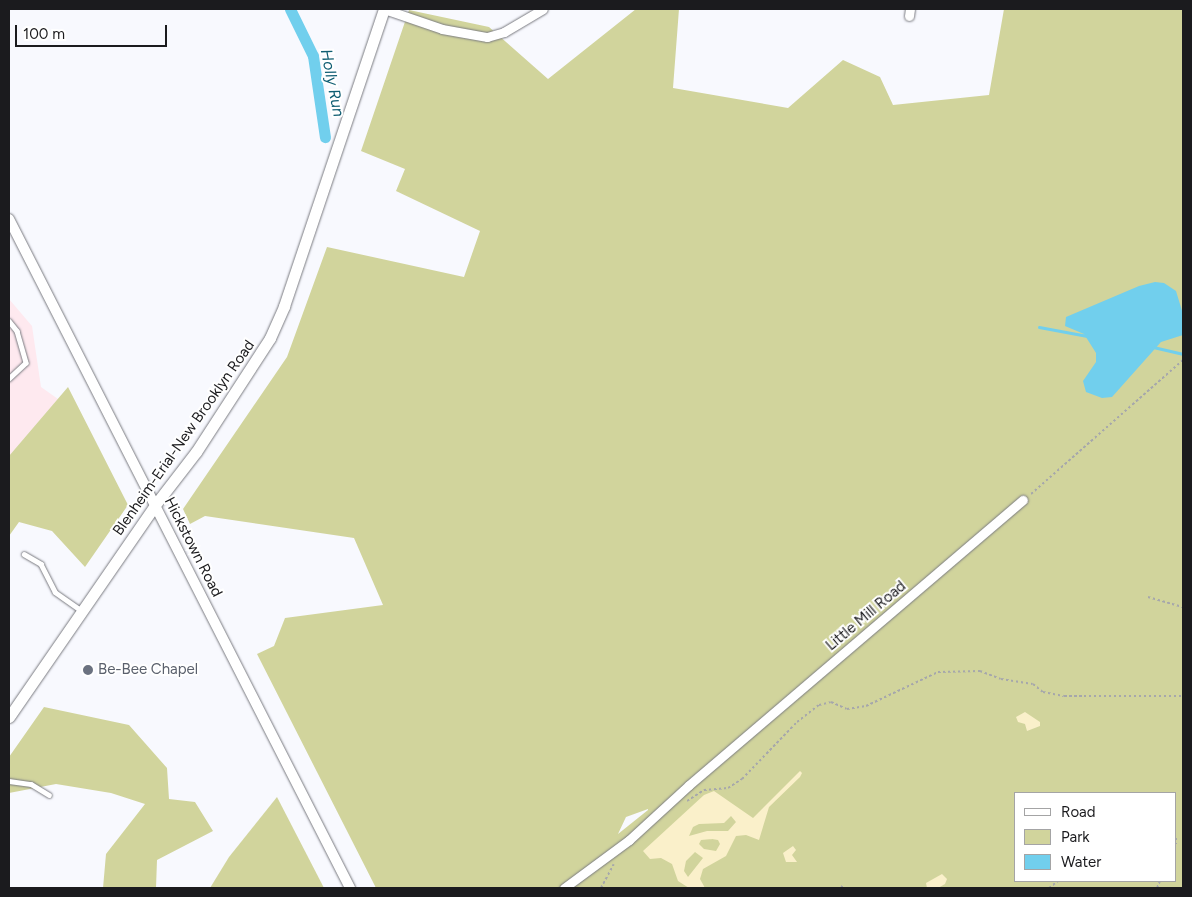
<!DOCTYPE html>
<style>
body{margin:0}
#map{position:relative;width:1192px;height:897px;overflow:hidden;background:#f8f9fe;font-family:Figtree,sans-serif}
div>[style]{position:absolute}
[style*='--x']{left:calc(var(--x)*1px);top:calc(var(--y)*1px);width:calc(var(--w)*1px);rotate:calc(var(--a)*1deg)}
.industrial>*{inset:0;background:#fee9ef}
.green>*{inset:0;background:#d1d49c}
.sand>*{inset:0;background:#faf0ca}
.water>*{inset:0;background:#71cfed}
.stream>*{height:3px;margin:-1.5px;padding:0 1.5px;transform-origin:1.5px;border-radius:1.5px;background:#71cfed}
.canal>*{height:11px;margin:-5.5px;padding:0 5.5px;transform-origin:5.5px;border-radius:5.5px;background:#71cfed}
.path>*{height:2px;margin-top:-1px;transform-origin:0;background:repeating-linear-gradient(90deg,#a6a7ab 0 2.5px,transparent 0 5px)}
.roads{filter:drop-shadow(0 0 1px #7a7b81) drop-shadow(0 0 1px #7a7b81)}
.service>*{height:4.5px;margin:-2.25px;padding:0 2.25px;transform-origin:2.25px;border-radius:2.25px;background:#fff}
.minor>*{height:9px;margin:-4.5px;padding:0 4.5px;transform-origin:4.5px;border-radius:4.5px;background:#fff}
.tertiary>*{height:10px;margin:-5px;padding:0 5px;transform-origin:5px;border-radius:5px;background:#fff}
.secondary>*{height:11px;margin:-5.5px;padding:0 5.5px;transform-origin:5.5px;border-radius:5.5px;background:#fff}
.dots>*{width:14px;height:14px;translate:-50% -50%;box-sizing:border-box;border:2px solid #fff;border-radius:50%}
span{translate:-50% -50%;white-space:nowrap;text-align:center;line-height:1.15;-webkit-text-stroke:4px #fff;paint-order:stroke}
.street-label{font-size:15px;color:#1b1b1e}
.worship-label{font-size:15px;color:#5b616d}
.left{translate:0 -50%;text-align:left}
.water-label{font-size:16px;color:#105e73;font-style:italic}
.frame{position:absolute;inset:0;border:10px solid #1b1b1e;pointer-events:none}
.legend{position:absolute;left:1014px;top:792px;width:162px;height:90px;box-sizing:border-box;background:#fff;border:1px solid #a4a4a5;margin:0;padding:6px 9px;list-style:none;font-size:15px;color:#1b1b1e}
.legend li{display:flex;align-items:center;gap:10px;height:25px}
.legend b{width:25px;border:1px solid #a4a4a5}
.scale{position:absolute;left:15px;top:25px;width:152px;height:22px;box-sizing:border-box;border:2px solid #1b1b1e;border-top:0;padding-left:6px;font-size:15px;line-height:18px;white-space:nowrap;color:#1b1b1e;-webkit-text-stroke:4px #fff;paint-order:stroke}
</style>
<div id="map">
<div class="industrial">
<div style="clip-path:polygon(9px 299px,32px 326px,41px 387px,58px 399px,9px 456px)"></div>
</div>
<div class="green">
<div style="clip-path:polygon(evenodd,636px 9px,679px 9px,673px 88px,788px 108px,843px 60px,880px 77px,893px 105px,989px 95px,1004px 9px,1183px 9px,1183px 888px,376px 888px,257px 654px,274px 646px,285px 618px,383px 605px,354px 538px,205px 516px,190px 524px,183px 509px,287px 357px,327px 247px,464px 277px,480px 231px,396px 191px,405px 169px,361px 151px,409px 10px,489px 27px,548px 79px,636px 9px,1016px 793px,1176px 793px,1176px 881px,1016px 881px,1016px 793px,636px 9px,648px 809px,648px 810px,618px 834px,626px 817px,648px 809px)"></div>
<div style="clip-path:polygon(68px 387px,128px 505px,85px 567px,52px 531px,19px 522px,9px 536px,9px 456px)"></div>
<div style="clip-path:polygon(44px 707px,129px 725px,167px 768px,169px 799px,195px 802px,213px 831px,157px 860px,156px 888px,103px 888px,106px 854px,145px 804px,111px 793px,56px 784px,9px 793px,9px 757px)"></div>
<div style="clip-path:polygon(277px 797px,324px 888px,210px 888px,229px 857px)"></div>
</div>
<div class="sand">
<div style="clip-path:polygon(1025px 712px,1040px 722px,1040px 726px,1027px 731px,1025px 724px,1018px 722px,1016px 717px)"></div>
<div style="clip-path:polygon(evenodd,800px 771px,802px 773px,800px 777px,769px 807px,759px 840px,746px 835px,736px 836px,726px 856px,703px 869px,700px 879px,705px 888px,689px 888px,678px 881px,672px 864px,661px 858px,650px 859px,643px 851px,704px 795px,714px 791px,753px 818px,800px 771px,731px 816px,736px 822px,728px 831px,707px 831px,689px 836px,693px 827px,699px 824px,724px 823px,731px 816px,800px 771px,712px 839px,718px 840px,720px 844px,716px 851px,704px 849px,699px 844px,701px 840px,712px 839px,800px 771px,695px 852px,703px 858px,688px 877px,684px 871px,686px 861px,695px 852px)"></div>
<div style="clip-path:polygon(793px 846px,796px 850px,792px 855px,797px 862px,786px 862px,783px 853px)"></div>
<div style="clip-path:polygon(942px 874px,947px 879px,945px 884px,938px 888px,927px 888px,926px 883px)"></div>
</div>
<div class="water">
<div style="clip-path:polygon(1155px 282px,1164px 283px,1176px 291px,1183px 314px,1183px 335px,1161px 342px,1112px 397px,1102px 398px,1086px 392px,1083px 381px,1096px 362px,1096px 353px,1084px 334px,1065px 326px,1066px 317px,1139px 286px)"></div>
</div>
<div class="stream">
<div style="--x:1039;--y:327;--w:49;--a:10.6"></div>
<div style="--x:1153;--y:347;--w:31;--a:13"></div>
</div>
<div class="canal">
<div style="--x:290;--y:9;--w:52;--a:63.9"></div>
<div style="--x:313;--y:56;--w:82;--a:81.6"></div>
</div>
<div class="path">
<div style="--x:1031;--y:494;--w:203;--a:-41.4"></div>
<div style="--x:1148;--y:597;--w:36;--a:16"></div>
<div style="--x:687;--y:801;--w:20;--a:-33"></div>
<div style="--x:704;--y:790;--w:24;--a:-5"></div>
<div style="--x:728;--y:788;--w:17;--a:-33"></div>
<div style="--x:742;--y:779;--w:79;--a:-46"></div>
<div style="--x:797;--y:722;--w:28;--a:-38"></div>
<div style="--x:819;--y:705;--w:12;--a:-14"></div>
<div style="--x:831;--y:702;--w:17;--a:24"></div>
<div style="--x:847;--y:709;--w:19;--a:-9"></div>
<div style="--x:866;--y:706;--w:80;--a:-25.3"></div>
<div style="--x:938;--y:672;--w:42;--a:-1.4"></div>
<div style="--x:980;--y:671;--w:22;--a:21"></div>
<div style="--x:1001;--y:679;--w:32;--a:9"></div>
<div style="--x:1033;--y:684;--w:13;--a:39"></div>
<div style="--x:1043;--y:692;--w:21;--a:11"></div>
<div style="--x:1064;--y:696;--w:119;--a:0"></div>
<div style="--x:1176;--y:838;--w:6;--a:90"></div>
<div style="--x:601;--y:888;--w:27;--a:-62"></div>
<div style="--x:841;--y:888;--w:4;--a:-56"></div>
<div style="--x:1049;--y:888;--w:11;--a:-38"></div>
<div style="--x:1157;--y:888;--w:8;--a:-67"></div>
</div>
<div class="roads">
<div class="service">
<div style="--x:9;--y:321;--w:13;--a:51"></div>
<div style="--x:17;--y:331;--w:33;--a:74"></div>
<div style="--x:26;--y:363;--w:23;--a:137"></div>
<div style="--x:24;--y:554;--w:20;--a:30"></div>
<div style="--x:41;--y:564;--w:31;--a:63"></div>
<div style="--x:55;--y:592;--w:32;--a:35"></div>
<div style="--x:9;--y:781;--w:22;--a:8"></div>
<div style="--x:31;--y:784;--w:21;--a:31"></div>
</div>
<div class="minor">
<div style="--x:384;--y:9;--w:61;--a:19"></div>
<div style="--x:442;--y:29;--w:46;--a:10.1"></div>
<div style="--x:487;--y:37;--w:18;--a:-16"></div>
<div style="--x:504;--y:32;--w:45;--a:-30.5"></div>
<div style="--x:909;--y:16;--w:7;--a:-82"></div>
<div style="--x:564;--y:888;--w:81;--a:-36.4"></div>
<div style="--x:629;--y:840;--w:81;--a:-42.5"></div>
<div style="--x:689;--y:785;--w:439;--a:-40.5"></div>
</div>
<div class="tertiary">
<div style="--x:9;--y:219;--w:751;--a:62.99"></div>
</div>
<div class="secondary">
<div style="--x:9;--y:717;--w:257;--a:-55.4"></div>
<div style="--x:155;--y:505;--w:67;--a:-52.3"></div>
<div style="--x:196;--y:452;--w:136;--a:-57"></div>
<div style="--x:270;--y:338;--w:35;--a:-66"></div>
<div style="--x:284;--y:306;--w:313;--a:-71.4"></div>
</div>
</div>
<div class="dots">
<div style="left:88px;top:670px;background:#6b7280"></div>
</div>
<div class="street-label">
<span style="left:184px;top:438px;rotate:-55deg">Blenheim-Erial-New Brooklyn Road</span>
<span style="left:193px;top:547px;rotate:63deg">Hickstown Road</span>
<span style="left:866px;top:616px;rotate:-40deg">Little Mill Road</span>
</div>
<div class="worship-label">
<span class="left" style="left:98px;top:670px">Be-Bee Chapel</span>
</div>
<div class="water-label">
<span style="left:332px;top:83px;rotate:79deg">Holly Run</span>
</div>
<div class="frame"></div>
<ul class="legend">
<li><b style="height:6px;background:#fff"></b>Road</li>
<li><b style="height:14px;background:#d1d49c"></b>Park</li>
<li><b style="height:14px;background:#71cfed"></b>Water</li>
</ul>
<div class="scale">100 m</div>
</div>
